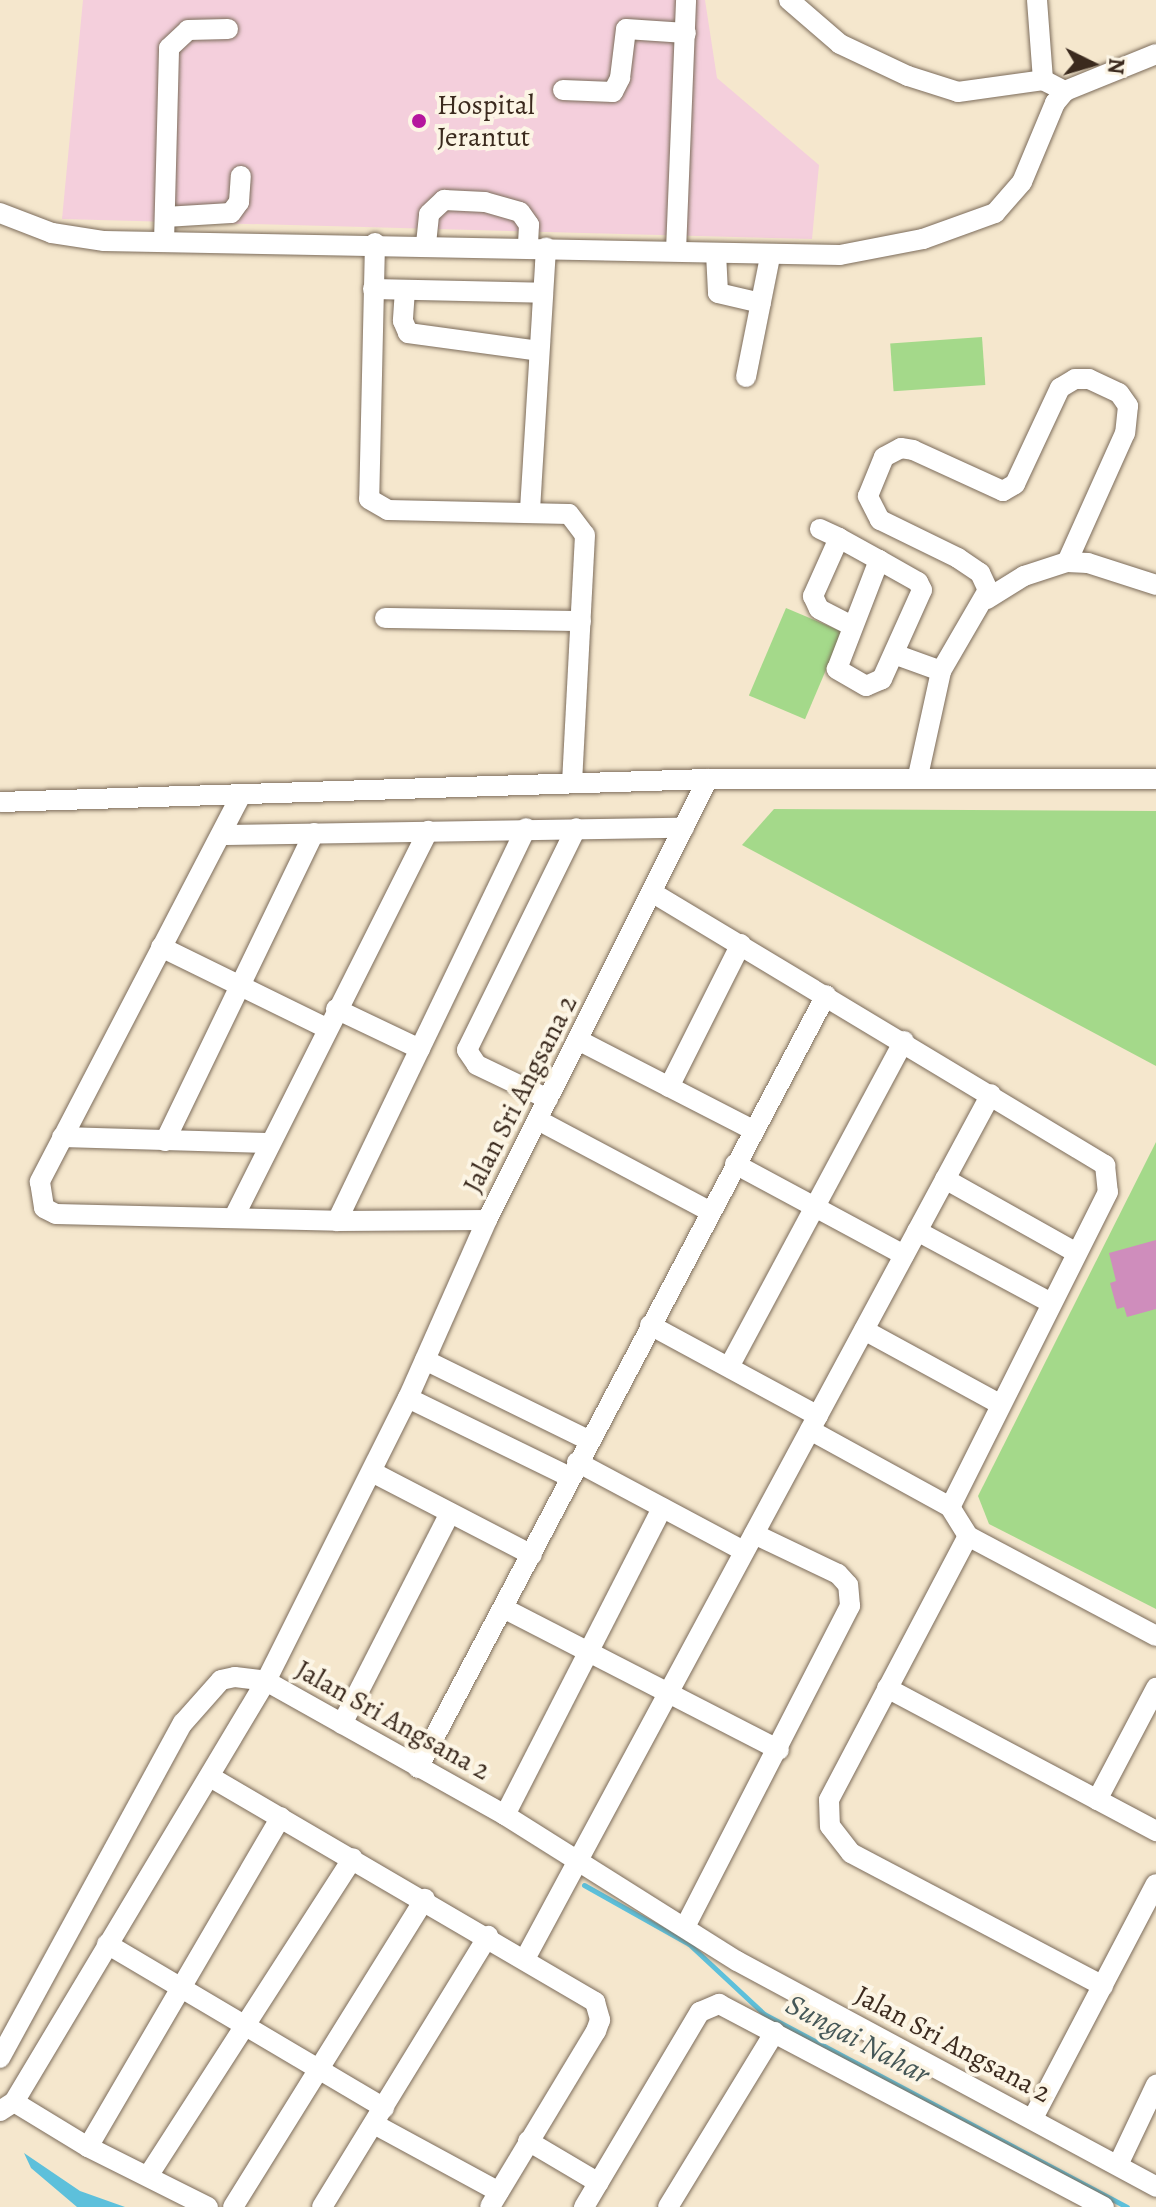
<!DOCTYPE html>
<style>
body{margin:0}
#map{position:relative;width:1156px;height:2207px;overflow:hidden;background:#f5e7cd;font-family:Alegreya,serif}
div>[style]{position:absolute}
[style*='--x']{left:calc(var(--x)*1px);top:calc(var(--y)*1px);width:calc(var(--w)*1px);rotate:calc(var(--a)*1deg)}
.built>*{inset:0;background:#f4cfdc}
.green>*{inset:0;background:#a4d98a;transform-origin:0 0}
.water>*{inset:0;background:#5dc0db}
.stream>*{height:5px;margin:-2.5px;padding:0 2.5px;transform-origin:2.5px;border-radius:2.5px;background:#5dc0db}
.building>*{inset:0;background:#cf8dbc}
.roads{filter:drop-shadow(0 0 2px #7c6c5b) drop-shadow(0 0 2px #7c6c5b)}
.minor>*{height:20px;margin:-10px;padding:0 10px;transform-origin:10px;border-radius:10px;background:#fff}
.dots>*{width:22px;height:22px;translate:-50% -50%;box-sizing:border-box;border:4px solid #fcf5e5;border-radius:50%}
span{translate:-50% -50%;white-space:nowrap;text-align:center;line-height:1.15;-webkit-text-stroke:8px #fcf5e5;paint-order:stroke}
.poi-label{font-size:28px;color:#3b2a1e}
.left{translate:0 -50%;text-align:left}
.street-label{font-size:28px;color:#3b2a1e}
.water-label{font-size:30px;color:#455757;font-style:italic}
.north{position:absolute;left:1052px;top:24px;width:80px;height:80px;-webkit-text-stroke:6px #fcf5e5;paint-order:stroke;rotate:95deg;font-size:22px;font-weight:700;line-height:32px;text-align:center;color:#3b2a1e}
.north::after{content:'';display:block;margin:auto;width:28px;height:36px;background:#3b2a1e;clip-path:polygon(50% 0,100% 100%,50% 72%,0 100%)}
</style>
<div id="map">
<div class="built">
<div style="clip-path:polygon(83px 0,705px 0,717px 78px,819px 165px,812px 239px,62px 219px)"></div>
</div>
<div class="green">
<div style="left:982px;top:337px;width:48px;height:92px;rotate:86deg"></div>
<div style="left:786px;top:608px;width:61px;height:95px;rotate:23deg"></div>
<div style="clip-path:polygon(774px 809px,1156px 811px,1156px 1066px,742px 845px)"></div>
<div style="clip-path:polygon(1156px 1142px,1156px 1609px,989px 1524px,978px 1496px)"></div>
</div>
<div class="water">
<div style="clip-path:polygon(24px 2153px,80px 2191px,125px 2207px,77px 2207px,31px 2168px)"></div>
</div>
<div class="stream">
<div style="--x:584;--y:1885;--w:120;--a:29.3"></div>
<div style="--x:689;--y:1944;--w:103;--a:43"></div>
<div style="--x:764;--y:2014;--w:411;--a:28"></div>
</div>
<div class="building">
<div style="clip-path:polygon(1156px 1240px,1156px 1309px,1127px 1317px,1124px 1307px,1117px 1309px,1110px 1283px,1116px 1281px,1109px 1253px)"></div>
</div>
<div class="roads">
<div class="minor">
<div style="--x:789;--y:0;--w:67;--a:40.8"></div>
<div style="--x:840;--y:44;--w:75;--a:25.2"></div>
<div style="--x:908;--y:76;--w:52;--a:17.7"></div>
<div style="--x:958;--y:92;--w:86;--a:-8"></div>
<div style="--x:1043;--y:80;--w:25;--a:27"></div>
<div style="--x:1037;--y:0;--w:80;--a:85.7"></div>
<div style="--x:563;--y:90;--w:50;--a:2.3"></div>
<div style="--x:613;--y:92;--w:16;--a:-63"></div>
<div style="--x:620;--y:78;--w:49;--a:-83"></div>
<div style="--x:626;--y:29;--w:60;--a:3.8"></div>
<div style="--x:0;--y:213;--w:56;--a:21"></div>
<div style="--x:52;--y:233;--w:53;--a:8.7"></div>
<div style="--x:104;--y:241;--w:736;--a:1.09"></div>
<div style="--x:840;--y:255;--w:85;--a:-10.9"></div>
<div style="--x:923;--y:239;--w:77;--a:-19.9"></div>
<div style="--x:995;--y:213;--w:41;--a:-48.9"></div>
<div style="--x:1022;--y:182;--w:86;--a:-67.3"></div>
<div style="--x:1055;--y:103;--w:16;--a:-50"></div>
<div style="--x:1065;--y:91;--w:98;--a:-22.1"></div>
<div style="--x:165;--y:217;--w:66;--a:-3.5"></div>
<div style="--x:231;--y:213;--w:14;--a:-54"></div>
<div style="--x:239;--y:202;--w:26;--a:-86"></div>
<div style="--x:164;--y:242;--w:194;--a:-88.5"></div>
<div style="--x:169;--y:48;--w:26;--a:-43"></div>
<div style="--x:188;--y:30;--w:40;--a:-1.4"></div>
<div style="--x:375;--y:243;--w:256;--a:91.3"></div>
<div style="--x:369;--y:499;--w:22;--a:30"></div>
<div style="--x:388;--y:510;--w:181;--a:1.3"></div>
<div style="--x:569;--y:514;--w:26;--a:53"></div>
<div style="--x:585;--y:535;--w:248;--a:93"></div>
<div style="--x:426;--y:244;--w:30;--a:-84"></div>
<div style="--x:429;--y:214;--w:21;--a:-43"></div>
<div style="--x:444;--y:200;--w:41;--a:2.8"></div>
<div style="--x:485;--y:202;--w:36;--a:16"></div>
<div style="--x:520;--y:212;--w:16;--a:55"></div>
<div style="--x:529;--y:225;--w:22;--a:93"></div>
<div style="--x:676;--y:251;--w:251;--a:-87.7"></div>
<div style="--x:716;--y:253;--w:40;--a:87.1"></div>
<div style="--x:718;--y:293;--w:44;--a:13.1"></div>
<div style="--x:373;--y:289;--w:170;--a:1.3"></div>
<div style="--x:405;--y:290;--w:31;--a:94"></div>
<div style="--x:403;--y:321;--w:13;--a:67"></div>
<div style="--x:408;--y:333;--w:132;--a:7.8"></div>
<div style="--x:746;--y:377;--w:122;--a:-78.7"></div>
<div style="--x:530;--y:510;--w:263;--a:-86.5"></div>
<div style="--x:820;--y:529;--w:21;--a:25"></div>
<div style="--x:839;--y:538;--w:46;--a:28.8"></div>
<div style="--x:879;--y:560;--w:45;--a:29.4"></div>
<div style="--x:918;--y:582;--w:9;--a:63"></div>
<div style="--x:922;--y:590;--w:98;--a:114.2"></div>
<div style="--x:882;--y:679;--w:17;--a:156"></div>
<div style="--x:866;--y:686;--w:34;--a:-150"></div>
<div style="--x:837;--y:669;--w:117;--a:-68.9"></div>
<div style="--x:839;--y:538;--w:64;--a:114.1"></div>
<div style="--x:813;--y:596;--w:14;--a:65"></div>
<div style="--x:819;--y:609;--w:37;--a:27"></div>
<div style="--x:987;--y:599;--w:44;--a:-31.9"></div>
<div style="--x:1024;--y:576;--w:45;--a:-18"></div>
<div style="--x:1067;--y:562;--w:21;--a:3"></div>
<div style="--x:1088;--y:563;--w:71;--a:17.9"></div>
<div style="--x:385;--y:618;--w:196;--a:0.9"></div>
<div style="--x:894;--y:654;--w:50;--a:19.9"></div>
<div style="--x:918;--y:776;--w:107;--a:-77.6"></div>
<div style="--x:941;--y:671;--w:94;--a:-59.9"></div>
<div style="--x:988;--y:590;--w:19;--a:-115"></div>
<div style="--x:980;--y:573;--w:27;--a:-146"></div>
<div style="--x:958;--y:558;--w:87;--a:-154"></div>
<div style="--x:880;--y:520;--w:27;--a:-117"></div>
<div style="--x:868;--y:496;--w:42;--a:-67.7"></div>
<div style="--x:884;--y:457;--w:19;--a:-28"></div>
<div style="--x:901;--y:448;--w:12;--a:9"></div>
<div style="--x:913;--y:450;--w:99;--a:24.5"></div>
<div style="--x:1003;--y:491;--w:14;--a:-30"></div>
<div style="--x:1015;--y:484;--w:106;--a:-64.9"></div>
<div style="--x:1060;--y:388;--w:17;--a:-31"></div>
<div style="--x:1075;--y:379;--w:14;--a:0"></div>
<div style="--x:1089;--y:379;--w:33;--a:25"></div>
<div style="--x:1119;--y:393;--w:16;--a:55"></div>
<div style="--x:1128;--y:406;--w:27;--a:96"></div>
<div style="--x:1125;--y:433;--w:141;--a:114.2"></div>
<div style="--x:240;--y:797;--w:434;--a:117.5"></div>
<div style="--x:40;--y:1182;--w:26;--a:81"></div>
<div style="--x:44;--y:1208;--w:13;--a:27"></div>
<div style="--x:56;--y:1214;--w:281;--a:1.4"></div>
<div style="--x:337;--y:1221;--w:150;--a:-0.4"></div>
<div style="--x:0;--y:802;--w:708;--a:-1.86"></div>
<div style="--x:708;--y:779;--w:448;--a:0"></div>
<div style="--x:221;--y:835;--w:463;--a:-0.9"></div>
<div style="--x:653;--y:893;--w:528;--a:31.04"></div>
<div style="--x:1105;--y:1165;--w:27;--a:84"></div>
<div style="--x:1108;--y:1192;--w:352;--a:116.6"></div>
<div style="--x:950;--y:1507;--w:34;--a:58"></div>
<div style="--x:968;--y:1536;--w:213;--a:28"></div>
<div style="--x:161;--y:947;--w:184;--a:26.1"></div>
<div style="--x:336;--y:1009;--w:93;--a:25.5"></div>
<div style="--x:578;--y:1040;--w:197;--a:27.2"></div>
<div style="--x:669;--y:1087;--w:160;--a:-63.3"></div>
<div style="--x:548;--y:1099;--w:79;--a:-154.4"></div>
<div style="--x:477;--y:1065;--w:18;--a:-124"></div>
<div style="--x:467;--y:1050;--w:247;--a:-63.8"></div>
<div style="--x:538;--y:1120;--w:194;--a:28"></div>
<div style="--x:62;--y:1137;--w:205;--a:1.7"></div>
<div style="--x:165;--y:1141;--w:342;--a:-64.2"></div>
<div style="--x:735;--y:1164;--w:192;--a:28.3"></div>
<div style="--x:945;--y:1179;--w:151;--a:29.3"></div>
<div style="--x:235;--y:1215;--w:430;--a:-63.3"></div>
<div style="--x:337;--y:1221;--w:436;--a:-64.3"></div>
<div style="--x:917;--y:1231;--w:152;--a:28.2"></div>
<div style="--x:650;--y:1325;--w:191;--a:28.4"></div>
<div style="--x:864;--y:1330;--w:155;--a:28.6"></div>
<div style="--x:425;--y:1360;--w:184;--a:26.1"></div>
<div style="--x:729;--y:1367;--w:370;--a:-61.8"></div>
<div style="--x:408;--y:1398;--w:180;--a:26"></div>
<div style="--x:810;--y:1430;--w:160;--a:28.8"></div>
<div style="--x:577;--y:1462;--w:189;--a:28.1"></div>
<div style="--x:372;--y:1472;--w:180;--a:27.4"></div>
<div style="--x:968;--y:1536;--w:298;--a:117.8"></div>
<div style="--x:829;--y:1800;--w:26;--a:88"></div>
<div style="--x:830;--y:1826;--w:34;--a:52"></div>
<div style="--x:851;--y:1853;--w:285;--a:27.8"></div>
<div style="--x:505;--y:1609;--w:308;--a:27.2"></div>
<div style="--x:887;--y:1688;--w:305;--a:28"></div>
<div style="--x:342;--y:1724;--w:237;--a:-62.9"></div>
<div style="--x:418;--y:1768;--w:874;--a:-62.17"></div>
<div style="--x:212;--y:1778;--w:444;--a:30.3"></div>
<div style="--x:595;--y:2002;--w:19;--a:74"></div>
<div style="--x:600;--y:2020;--w:12;--a:110"></div>
<div style="--x:596;--y:2031;--w:205;--a:121.1"></div>
<div style="--x:1097;--y:1800;--w:127;--a:-62.2"></div>
<div style="--x:505;--y:1815;--w:345;--a:-62.9"></div>
<div style="--x:686;--y:1925;--w:359;--a:-62.8"></div>
<div style="--x:850;--y:1606;--w:21;--a:-95"></div>
<div style="--x:848;--y:1585;--w:15;--a:-132"></div>
<div style="--x:838;--y:1574;--w:93;--a:-154.5"></div>
<div style="--x:107;--y:1944;--w:322;--a:30.6"></div>
<div style="--x:526;--y:1957;--w:980;--a:-61.68"></div>
<div style="--x:0;--y:2058;--w:382;--a:-61.4"></div>
<div style="--x:183;--y:1723;--w:57;--a:-48.5"></div>
<div style="--x:221;--y:1680;--w:14;--a:-12"></div>
<div style="--x:235;--y:1677;--w:31;--a:7"></div>
<div style="--x:266;--y:1681;--w:274;--a:29.3"></div>
<div style="--x:505;--y:1815;--w:274;--a:32.2"></div>
<div style="--x:737;--y:1961;--w:476;--a:28.3"></div>
<div style="--x:14;--y:2102;--w:491;--a:-59.1"></div>
<div style="--x:266;--y:1681;--w:317;--a:-63.4"></div>
<div style="--x:408;--y:1398;--w:195;--a:-66.1"></div>
<div style="--x:487;--y:1220;--w:493;--a:-63.4"></div>
<div style="--x:0;--y:2111;--w:17;--a:-33"></div>
<div style="--x:14;--y:2102;--w:87;--a:31.3"></div>
<div style="--x:88;--y:2147;--w:134;--a:26.6"></div>
<div style="--x:1033;--y:2118;--w:264;--a:-62.3"></div>
<div style="--x:374;--y:2124;--w:142;--a:28.5"></div>
<div style="--x:528;--y:2141;--w:82;--a:30.6"></div>
<div style="--x:88;--y:2147;--w:382;--a:-59.7"></div>
<div style="--x:1118;--y:2165;--w:89;--a:-64.6"></div>
<div style="--x:148;--y:2176;--w:378;--a:-57.2"></div>
<div style="--x:233;--y:2207;--w:363;--a:-58.1"></div>
<div style="--x:322;--y:2207;--w:318;--a:-58.5"></div>
<div style="--x:584;--y:2207;--w:227;--a:-59.3"></div>
<div style="--x:700;--y:2012;--w:21;--a:-23"></div>
<div style="--x:719;--y:2004;--w:435;--a:27.8"></div>
<div style="--x:668;--y:2207;--w:205;--a:-58.6"></div>
</div>
</div>
<div class="dots">
<div style="left:419px;top:121px;background:#b5179e"></div>
</div>
<div class="poi-label">
<span class="left" style="left:437px;top:121px">Hospital<br>Jerantut</span>
</div>
<div class="street-label">
<span style="left:520px;top:1094px;rotate:-63deg">Jalan Sri Angsana 2</span>
<span style="left:393px;top:1720px;rotate:29deg">Jalan Sri Angsana 2</span>
<span style="left:953px;top:2044px;rotate:28deg">Jalan Sri Angsana 2</span>
</div>
<div class="water-label">
<span style="left:858px;top:2039px;rotate:28deg">Sungai Nahar</span>
</div>
<div class="north">N</div>
</div>
